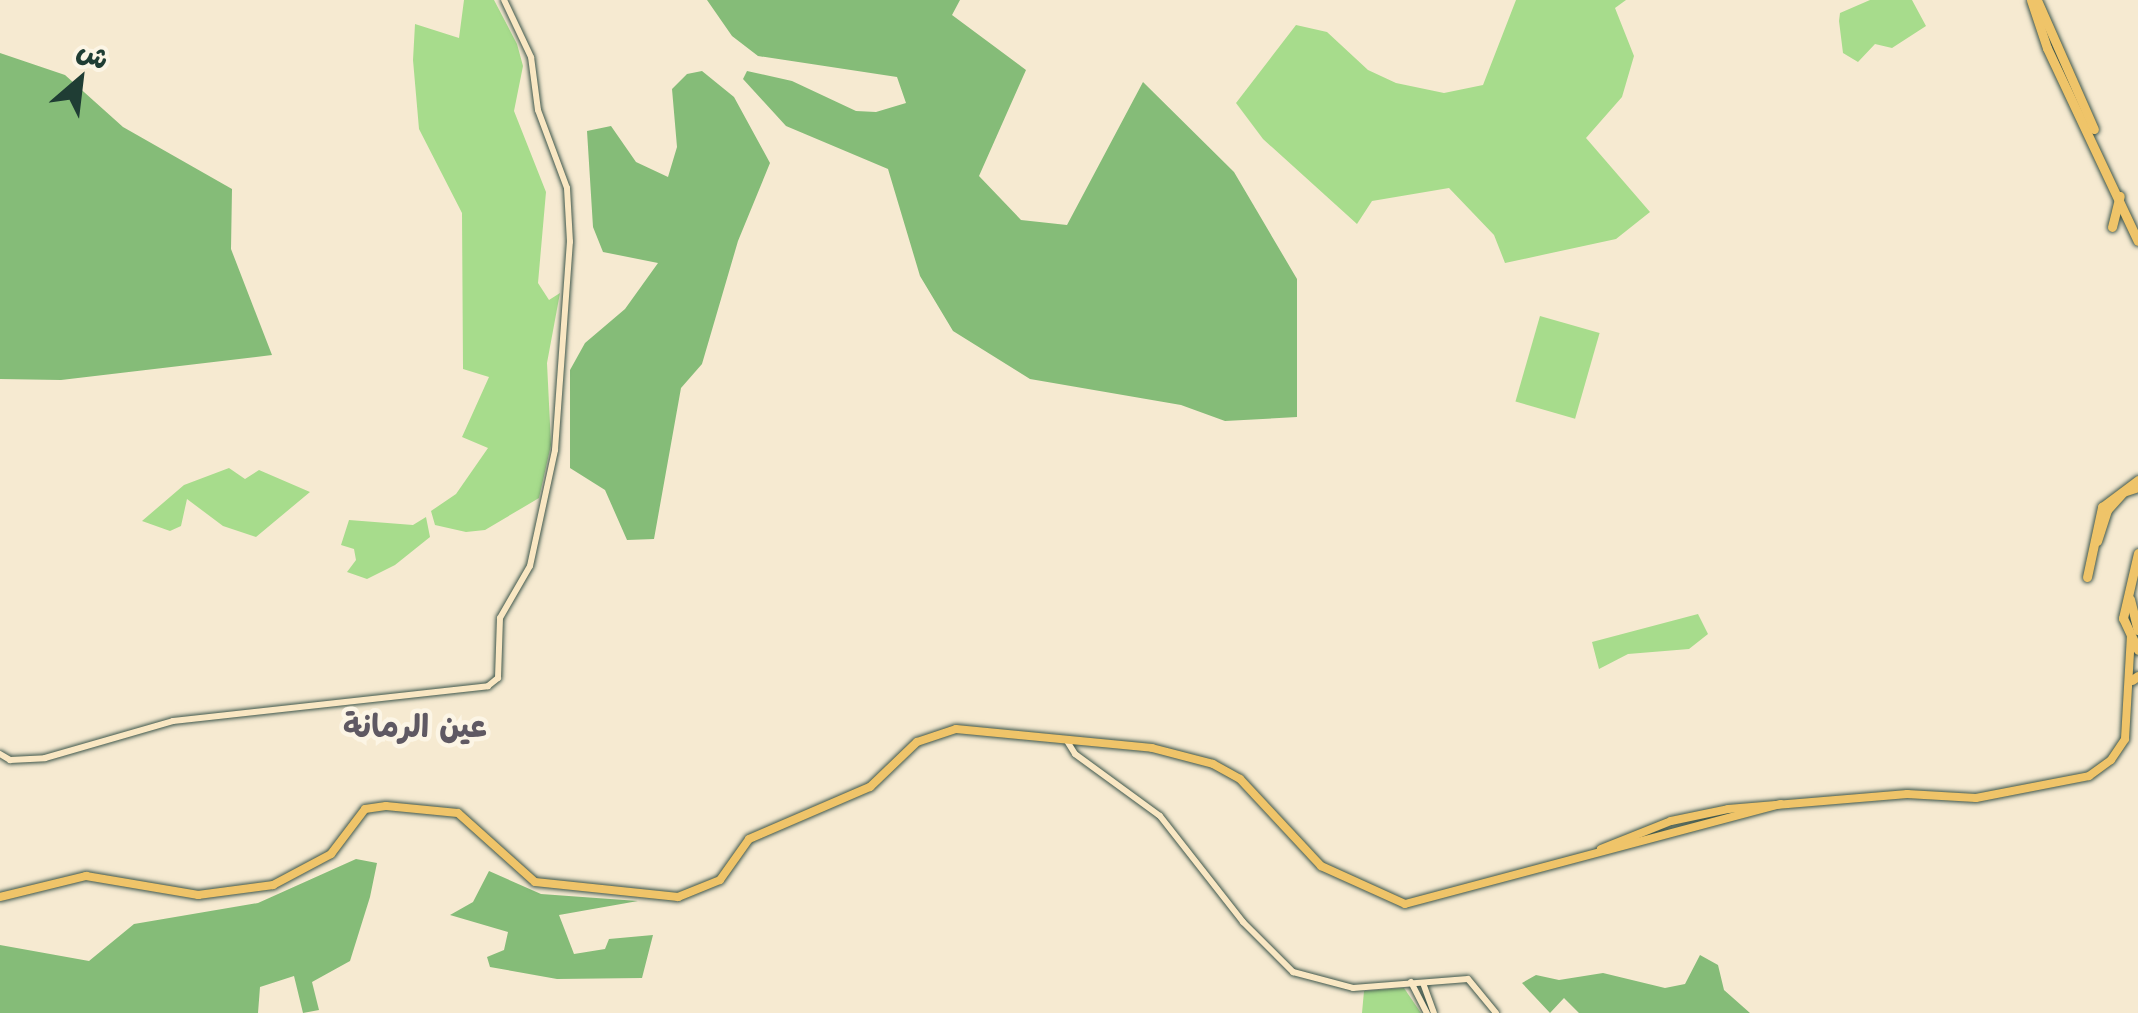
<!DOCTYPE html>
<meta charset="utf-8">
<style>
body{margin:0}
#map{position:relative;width:2138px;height:1013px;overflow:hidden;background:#f6ead1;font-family:"Playpen Sans","Playpen Sans Arabic",sans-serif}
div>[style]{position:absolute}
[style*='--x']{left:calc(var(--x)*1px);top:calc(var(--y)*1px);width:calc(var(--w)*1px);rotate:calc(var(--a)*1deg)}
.green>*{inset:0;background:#a7dc8c;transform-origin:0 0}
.forest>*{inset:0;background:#85bc78}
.roads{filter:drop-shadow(0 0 2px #3f574c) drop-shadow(0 0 2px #3f574c)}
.secondary>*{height:6px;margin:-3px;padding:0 3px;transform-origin:3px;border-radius:3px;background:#f9e7c3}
.primary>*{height:8px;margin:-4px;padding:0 4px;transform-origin:4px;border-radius:4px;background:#efc469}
.motorway>*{height:9px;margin:-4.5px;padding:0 4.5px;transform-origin:4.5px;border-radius:4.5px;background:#efc469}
span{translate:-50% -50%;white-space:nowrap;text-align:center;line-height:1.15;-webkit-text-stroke:9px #fcf5e5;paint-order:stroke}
.quarter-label{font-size:32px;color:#5f5963;font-weight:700}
.north{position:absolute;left:30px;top:30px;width:100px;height:100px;-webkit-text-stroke:8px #fcf5e5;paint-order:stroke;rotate:28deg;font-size:28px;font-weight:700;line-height:40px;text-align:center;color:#1f3d34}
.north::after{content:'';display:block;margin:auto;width:35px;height:45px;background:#1f3d34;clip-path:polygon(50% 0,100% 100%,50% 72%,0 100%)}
</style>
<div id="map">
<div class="green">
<div style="clip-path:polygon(464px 0,494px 0,517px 44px,523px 66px,514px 111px,546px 192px,538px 283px,549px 300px,560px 293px,547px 363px,551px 445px,539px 498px,485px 530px,466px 532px,435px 525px,431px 511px,456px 494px,488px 448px,462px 437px,489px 377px,463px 369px,462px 213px,419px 129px,413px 60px,415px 24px,459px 38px)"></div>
<div style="clip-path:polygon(1516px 0,1626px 0,1615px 8px,1634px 56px,1622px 97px,1586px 138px,1650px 212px,1616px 239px,1505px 263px,1494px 235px,1449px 188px,1372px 201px,1357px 224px,1263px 139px,1236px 103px,1296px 25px,1327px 32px,1368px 70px,1396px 83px,1444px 93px,1483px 85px)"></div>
<div style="clip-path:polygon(1870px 0,1912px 0,1926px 26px,1892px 48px,1875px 44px,1858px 62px,1843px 53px,1839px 21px,1840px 13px)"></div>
<div style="left:1540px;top:316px;width:62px;height:89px;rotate:16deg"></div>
<div style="clip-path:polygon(229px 468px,245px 479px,259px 470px,310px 492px,256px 537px,223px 526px,187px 499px,181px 526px,170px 531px,142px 521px,184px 485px)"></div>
<div style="clip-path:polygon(426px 517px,430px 537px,395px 565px,367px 579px,347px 572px,356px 560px,354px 549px,341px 545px,349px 520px,413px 525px)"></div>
<div style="clip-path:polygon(1698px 614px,1708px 634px,1689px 649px,1628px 654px,1599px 669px,1592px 642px)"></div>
<div style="clip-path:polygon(1404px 988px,1421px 1013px,1362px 1013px,1364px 991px)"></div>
</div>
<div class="forest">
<div style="clip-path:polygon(707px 0,960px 0,952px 15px,1026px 70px,979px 176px,1021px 220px,1067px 225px,1143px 82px,1234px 172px,1297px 279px,1297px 417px,1225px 421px,1181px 405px,1030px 379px,953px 331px,920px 276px,888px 169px,786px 126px,743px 79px,747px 71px,792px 81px,856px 111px,876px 112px,906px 103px,897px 77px,758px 56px,732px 36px)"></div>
<div style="clip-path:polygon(0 53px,65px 75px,123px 127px,232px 189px,231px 249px,272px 355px,61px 380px,0 379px)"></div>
<div style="clip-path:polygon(702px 71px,734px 97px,770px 163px,738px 241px,702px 364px,681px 388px,654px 539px,627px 540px,605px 490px,570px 468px,570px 370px,585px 343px,625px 309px,658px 263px,603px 252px,593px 227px,587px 131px,611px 126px,636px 162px,668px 177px,677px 147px,672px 89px,687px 74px)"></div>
<div style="clip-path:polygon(356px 859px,377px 863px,370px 897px,350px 961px,312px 982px,319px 1010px,303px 1013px,294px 976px,260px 987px,258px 1013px,0 1013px,0 945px,89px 961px,134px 924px,258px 903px)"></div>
<div style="clip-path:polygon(489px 871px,541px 894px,638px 901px,559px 915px,574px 954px,605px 949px,609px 939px,653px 935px,642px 978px,557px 979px,490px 967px,487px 957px,504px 950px,508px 932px,450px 915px,473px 902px)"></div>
<div style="clip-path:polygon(1700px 955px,1718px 965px,1724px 990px,1750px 1013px,1579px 1013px,1564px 998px,1550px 1013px,1522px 983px,1536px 975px,1559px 980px,1603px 973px,1665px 988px,1685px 984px)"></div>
</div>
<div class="roads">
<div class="secondary">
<div style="--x:1067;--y:741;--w:15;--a:58"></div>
<div style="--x:1075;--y:754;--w:105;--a:36.1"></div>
<div style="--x:1160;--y:816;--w:135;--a:51.9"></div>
<div style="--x:1243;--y:922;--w:71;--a:45"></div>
<div style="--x:1293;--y:972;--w:62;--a:14.9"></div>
<div style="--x:1353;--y:988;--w:115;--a:-4.5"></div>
<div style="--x:1468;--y:979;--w:44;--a:50.5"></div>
<div style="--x:0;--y:754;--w:12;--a:31"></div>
<div style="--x:10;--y:760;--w:35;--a:-3"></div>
<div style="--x:45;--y:758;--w:133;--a:-16.1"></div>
<div style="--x:173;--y:721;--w:317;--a:-6.3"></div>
<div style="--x:488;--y:686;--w:13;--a:-39"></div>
<div style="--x:498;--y:678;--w:60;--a:-88.1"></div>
<div style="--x:500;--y:618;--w:60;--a:-60"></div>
<div style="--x:530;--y:566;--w:119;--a:-77.8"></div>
<div style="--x:555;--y:450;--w:209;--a:-85.9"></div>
<div style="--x:570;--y:242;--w:54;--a:-93.2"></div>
<div style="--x:567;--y:188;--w:83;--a:-110.4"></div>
<div style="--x:538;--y:110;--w:53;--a:-97.5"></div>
<div style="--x:531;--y:57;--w:63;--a:-115.3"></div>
<div style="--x:1411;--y:982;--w:35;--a:63"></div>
<div style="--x:1423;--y:983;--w:32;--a:70"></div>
</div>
<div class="primary">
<div style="--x:1601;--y:849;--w:75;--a:-21.8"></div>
<div style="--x:1671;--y:821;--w:58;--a:-11.9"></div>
<div style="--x:1728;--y:809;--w:180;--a:-4.8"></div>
<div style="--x:1907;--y:794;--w:69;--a:3.3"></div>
<div style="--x:1976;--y:798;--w:115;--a:-11"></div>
<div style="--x:2089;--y:776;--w:27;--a:-36"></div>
<div style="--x:2111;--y:760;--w:25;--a:-56"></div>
<div style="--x:2125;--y:739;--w:104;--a:-86.7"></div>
<div style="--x:0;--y:897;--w:89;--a:-13.7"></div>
<div style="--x:86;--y:876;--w:114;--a:9.6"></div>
<div style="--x:198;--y:895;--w:76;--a:-7.6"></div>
<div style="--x:273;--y:885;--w:66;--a:-28.1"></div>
<div style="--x:331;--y:854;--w:56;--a:-52.9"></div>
<div style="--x:365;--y:809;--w:21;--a:-8"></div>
<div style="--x:386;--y:806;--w:72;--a:5.6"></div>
<div style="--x:458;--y:813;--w:103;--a:41.9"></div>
<div style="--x:535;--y:882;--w:144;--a:6"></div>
<div style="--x:678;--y:897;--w:45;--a:-22"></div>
<div style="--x:720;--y:880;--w:50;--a:-54.7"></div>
<div style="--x:749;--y:839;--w:132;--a:-23.3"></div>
<div style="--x:870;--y:787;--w:65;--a:-43.8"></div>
<div style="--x:917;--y:742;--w:41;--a:-18.4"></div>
<div style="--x:956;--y:729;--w:197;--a:5.5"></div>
<div style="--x:1152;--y:748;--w:63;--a:14.7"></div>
<div style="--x:1213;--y:764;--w:31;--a:29"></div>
<div style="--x:1240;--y:779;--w:119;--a:47"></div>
<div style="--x:1321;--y:866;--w:92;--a:24.3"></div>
<div style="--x:1405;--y:904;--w:389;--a:-14.9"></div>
</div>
<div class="motorway">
<div style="--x:2031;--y:0;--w:51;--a:71.6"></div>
<div style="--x:2047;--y:48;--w:213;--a:64.8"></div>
<div style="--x:2037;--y:0;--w:141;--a:66.2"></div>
<div style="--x:2112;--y:227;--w:32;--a:-76"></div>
<div style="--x:2097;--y:541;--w:33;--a:-72"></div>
<div style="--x:2107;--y:510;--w:24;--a:-48"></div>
<div style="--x:2123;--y:492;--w:16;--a:-18"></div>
<div style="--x:2138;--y:553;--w:67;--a:103"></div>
<div style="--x:2123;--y:618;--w:35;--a:65"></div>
<div style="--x:2087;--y:577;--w:72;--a:-77.9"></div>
<div style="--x:2102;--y:507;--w:45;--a:-36.9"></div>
<div style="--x:2130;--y:599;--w:32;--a:76"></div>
<div style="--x:2132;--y:680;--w:7;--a:-34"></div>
</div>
</div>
<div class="quarter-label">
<span style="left:415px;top:724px">عين الرمانة</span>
</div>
<div class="north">ش</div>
</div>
